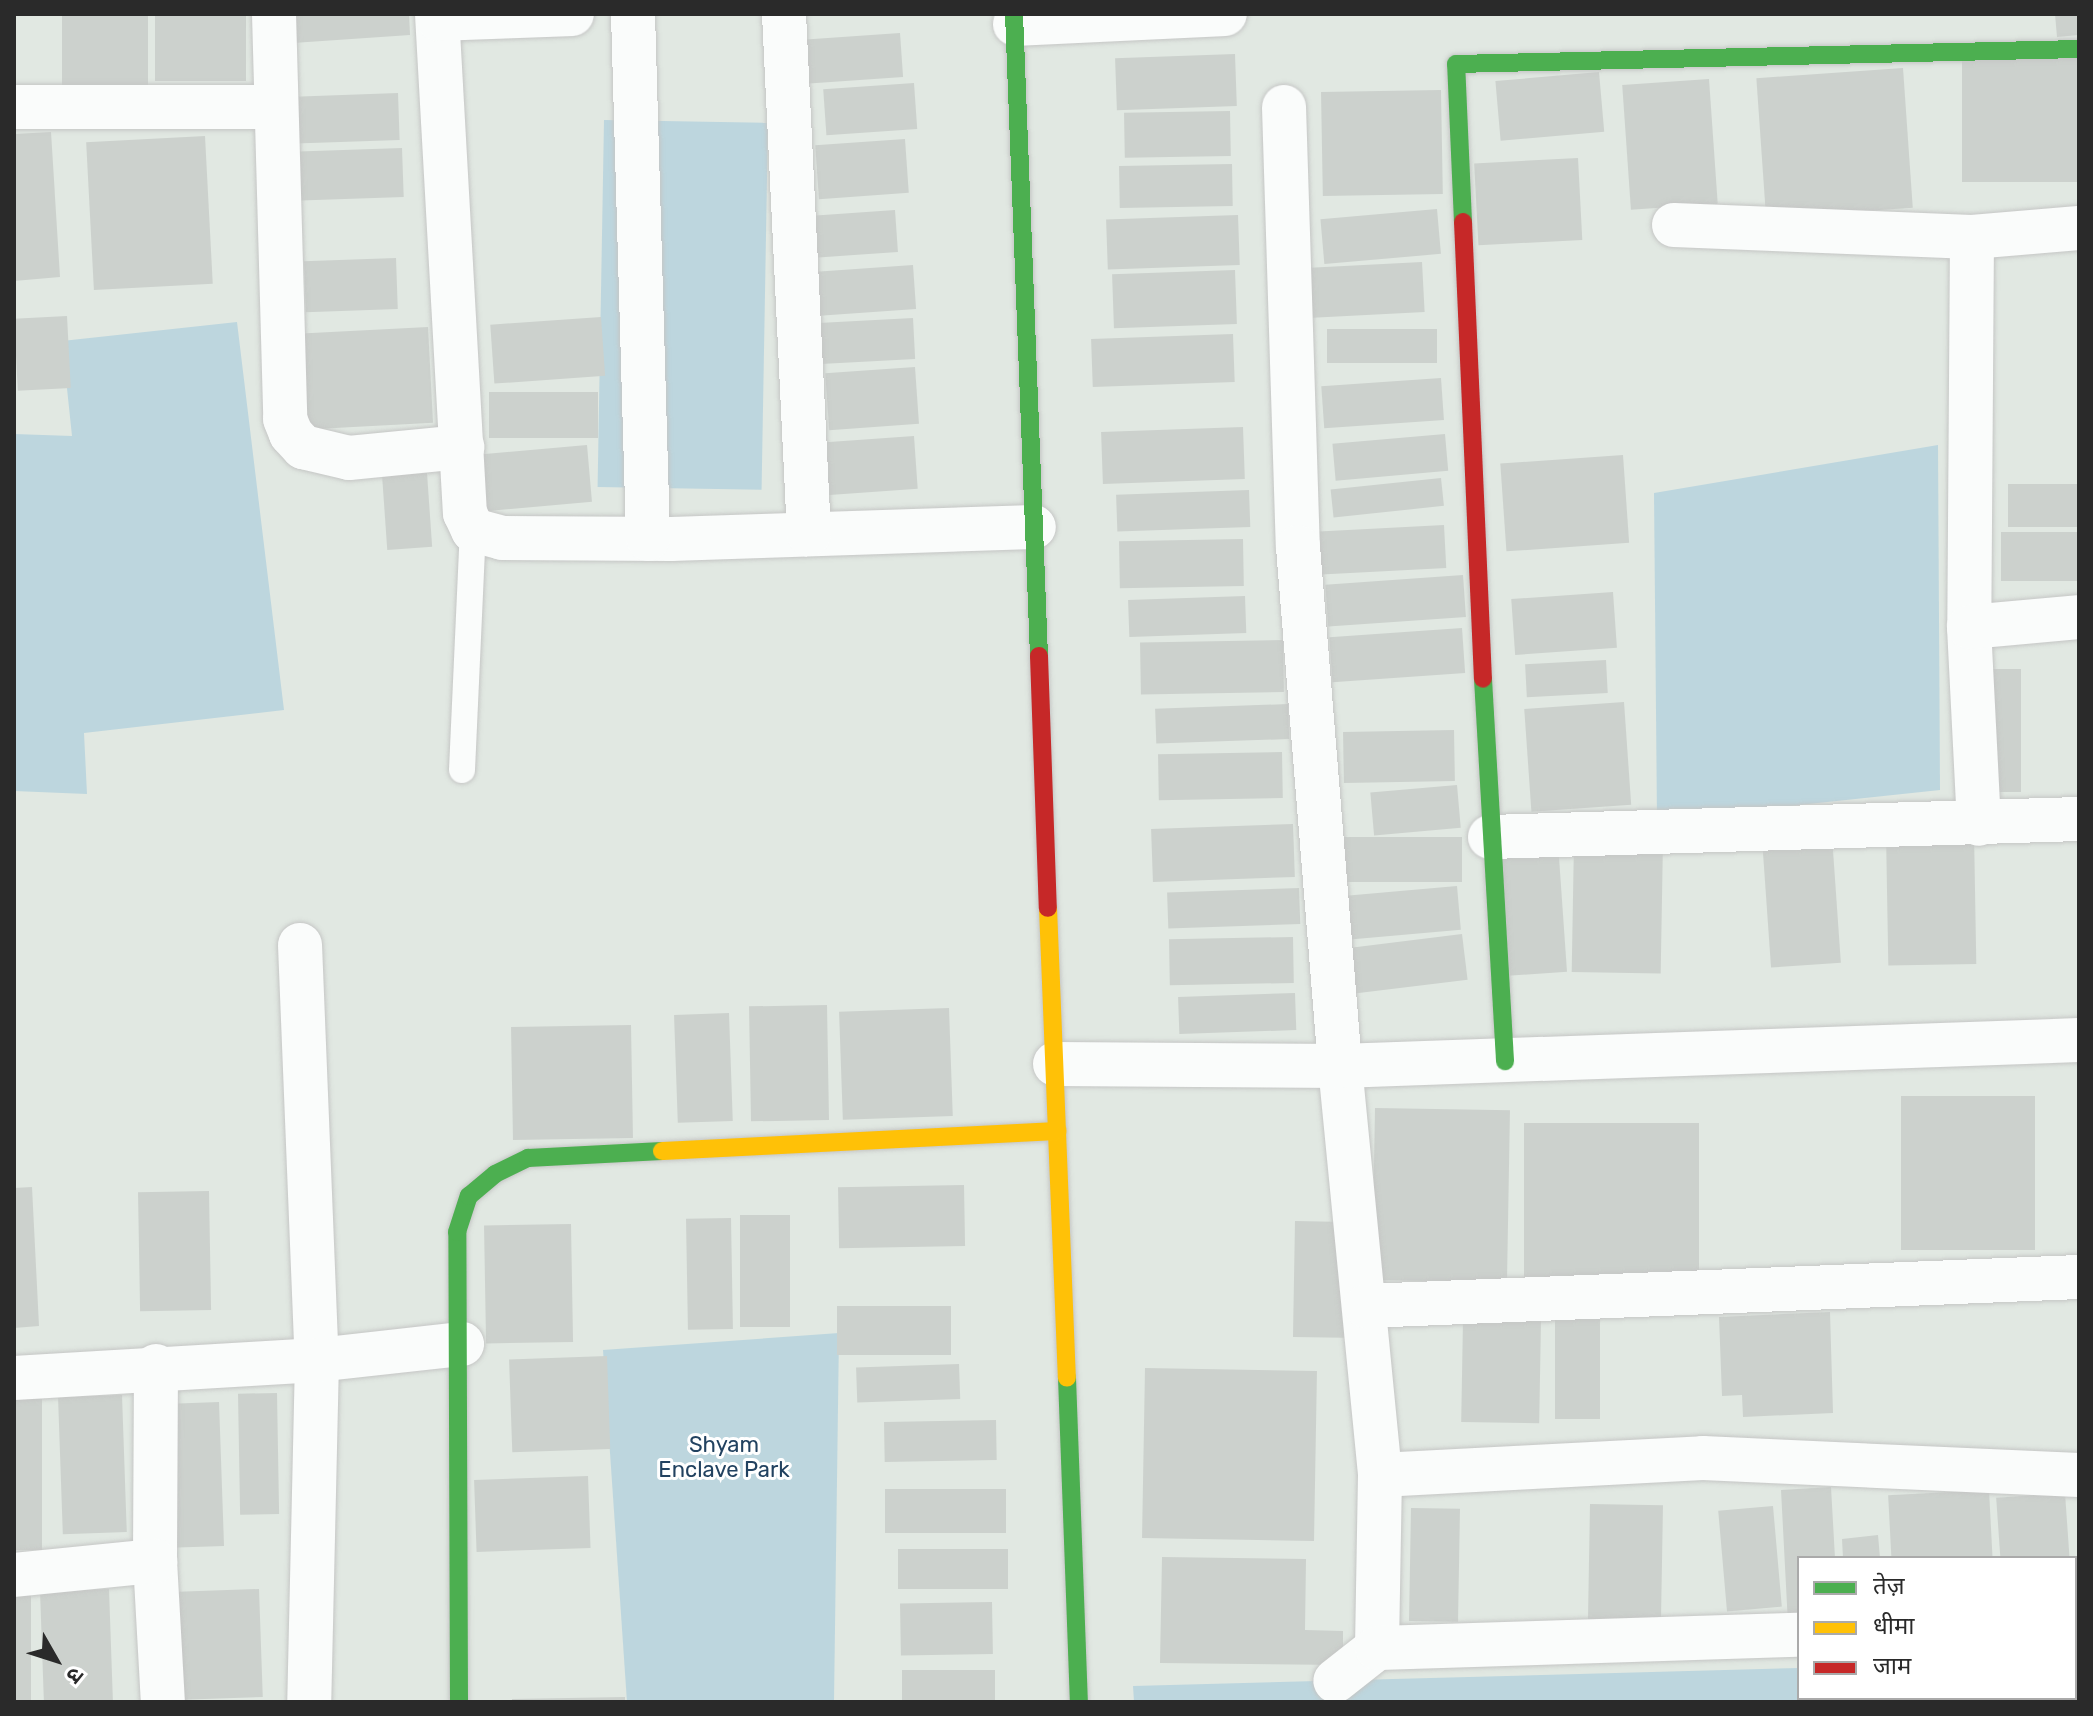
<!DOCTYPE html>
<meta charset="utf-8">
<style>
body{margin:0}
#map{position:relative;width:2093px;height:1716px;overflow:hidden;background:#e1e8e2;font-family:Rubik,"Noto Sans Devanagari",sans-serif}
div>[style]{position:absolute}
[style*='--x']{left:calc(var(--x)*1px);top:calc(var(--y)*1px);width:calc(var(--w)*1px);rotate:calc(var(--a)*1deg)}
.green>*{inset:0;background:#bdd6de;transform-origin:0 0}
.building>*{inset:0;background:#ccd1cd;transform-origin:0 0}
.roads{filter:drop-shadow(0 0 2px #c5c6c5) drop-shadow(0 0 2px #c5c6c5)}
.lane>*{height:26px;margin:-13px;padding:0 13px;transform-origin:13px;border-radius:13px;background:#fafcfb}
.street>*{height:44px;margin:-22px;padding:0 22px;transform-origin:22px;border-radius:22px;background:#fafcfb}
.fast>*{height:18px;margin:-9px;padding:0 9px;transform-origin:9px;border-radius:9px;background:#4caf50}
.slow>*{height:18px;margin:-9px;padding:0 9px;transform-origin:9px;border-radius:9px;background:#ffc107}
.jam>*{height:18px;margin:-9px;padding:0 9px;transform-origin:9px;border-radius:9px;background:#c62828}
span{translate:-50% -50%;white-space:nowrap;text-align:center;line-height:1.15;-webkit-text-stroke:6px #fff;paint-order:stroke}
.park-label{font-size:22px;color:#224260}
.frame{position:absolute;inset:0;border:16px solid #2a2a2a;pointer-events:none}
.legend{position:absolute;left:1797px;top:1556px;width:280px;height:144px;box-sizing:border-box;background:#fff;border:2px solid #aaa;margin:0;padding:10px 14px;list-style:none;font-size:24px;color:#2a2a2a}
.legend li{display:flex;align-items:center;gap:16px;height:40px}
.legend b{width:40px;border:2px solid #aaa}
.north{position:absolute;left:16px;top:1620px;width:80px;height:80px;-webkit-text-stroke:6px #fff;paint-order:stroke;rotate:129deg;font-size:22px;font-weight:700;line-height:32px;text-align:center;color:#2a2a2a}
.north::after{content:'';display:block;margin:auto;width:28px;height:36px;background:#2a2a2a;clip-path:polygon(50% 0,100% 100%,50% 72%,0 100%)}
</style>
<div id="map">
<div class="green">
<div style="left:604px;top:120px;width:164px;height:367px;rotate:1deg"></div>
<div style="clip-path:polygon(237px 322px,284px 710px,84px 733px,87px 794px,14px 791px,14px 434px,72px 436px,62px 341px)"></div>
<div style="clip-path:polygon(1938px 445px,1940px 790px,1657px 820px,1654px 493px)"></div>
<div style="clip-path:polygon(839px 1333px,834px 1702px,627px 1702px,603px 1350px)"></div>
<div style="clip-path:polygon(1799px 1668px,1799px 1698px,2066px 1702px,1134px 1702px,1133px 1686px)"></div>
</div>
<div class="building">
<div style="left:62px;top:14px;width:86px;height:71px"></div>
<div style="left:155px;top:14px;width:91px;height:67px"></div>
<div style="clip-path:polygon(292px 14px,409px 14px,410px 35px,293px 43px)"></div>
<div style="clip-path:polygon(2055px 14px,2079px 14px,2079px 35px,2057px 37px)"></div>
<div style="left:900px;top:33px;width:44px;height:105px;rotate:86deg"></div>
<div style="left:1235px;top:54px;width:52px;height:120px;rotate:88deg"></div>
<div style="left:2079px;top:58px;width:124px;height:117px;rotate:90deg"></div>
<div style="left:1903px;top:68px;width:140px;height:147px;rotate:86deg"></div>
<div style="left:1599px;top:72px;width:60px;height:104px;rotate:85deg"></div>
<div style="left:1709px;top:79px;width:125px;height:87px;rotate:86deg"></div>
<div style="left:914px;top:83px;width:46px;height:91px;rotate:86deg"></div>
<div style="left:1441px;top:90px;width:104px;height:120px;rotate:89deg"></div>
<div style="left:398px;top:93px;width:47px;height:104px;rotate:88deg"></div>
<div style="left:1230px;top:111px;width:45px;height:106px;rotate:89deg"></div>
<div style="clip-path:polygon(51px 132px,60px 277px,14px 281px,14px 134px)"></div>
<div style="left:205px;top:136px;width:148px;height:119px;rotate:87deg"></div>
<div style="left:905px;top:139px;width:54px;height:90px;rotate:86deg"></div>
<div style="left:402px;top:148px;width:49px;height:103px;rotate:88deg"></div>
<div style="left:1578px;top:158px;width:82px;height:104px;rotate:87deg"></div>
<div style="left:1232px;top:164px;width:42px;height:113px;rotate:89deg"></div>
<div style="left:1437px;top:209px;width:45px;height:117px;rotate:85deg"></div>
<div style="left:895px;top:210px;width:42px;height:97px;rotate:86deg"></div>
<div style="left:1238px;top:215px;width:50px;height:132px;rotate:88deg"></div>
<div style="left:396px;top:258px;width:51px;height:92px;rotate:88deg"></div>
<div style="left:1422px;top:262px;width:50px;height:112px;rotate:87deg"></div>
<div style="left:913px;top:265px;width:44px;height:111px;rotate:86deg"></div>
<div style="left:1235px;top:270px;width:54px;height:123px;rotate:88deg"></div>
<div style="left:67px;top:316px;width:72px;height:53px;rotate:87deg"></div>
<div style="left:601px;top:317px;width:59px;height:111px;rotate:86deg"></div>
<div style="left:913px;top:318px;width:41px;height:104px;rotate:87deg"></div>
<div style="left:428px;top:327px;width:96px;height:136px;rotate:87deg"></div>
<div style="left:1437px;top:329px;width:34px;height:110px;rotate:90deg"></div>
<div style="left:1233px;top:334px;width:48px;height:142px;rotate:88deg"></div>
<div style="left:915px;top:367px;width:57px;height:90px;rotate:86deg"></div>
<div style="left:1441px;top:378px;width:42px;height:120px;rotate:86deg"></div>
<div style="left:489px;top:392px;width:109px;height:46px"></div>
<div style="left:1243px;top:427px;width:52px;height:142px;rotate:88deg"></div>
<div style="left:1445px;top:434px;width:37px;height:113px;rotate:85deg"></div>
<div style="left:914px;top:436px;width:53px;height:99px;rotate:86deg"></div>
<div style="left:587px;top:445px;width:57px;height:108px;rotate:85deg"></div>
<div style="left:1623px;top:455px;width:88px;height:123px;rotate:86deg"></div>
<div style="left:427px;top:473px;width:74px;height:45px;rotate:86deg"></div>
<div style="left:1441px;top:478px;width:28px;height:111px;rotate:84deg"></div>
<div style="left:2008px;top:484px;width:71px;height:43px"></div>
<div style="left:1249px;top:490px;width:37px;height:133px;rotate:88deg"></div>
<div style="left:1444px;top:525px;width:43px;height:125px;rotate:87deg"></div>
<div style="left:2001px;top:532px;width:78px;height:49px"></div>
<div style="left:1243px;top:539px;width:47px;height:124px;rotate:89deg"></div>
<div style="left:1463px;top:575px;width:42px;height:138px;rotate:86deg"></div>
<div style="left:1613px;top:592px;width:56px;height:102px;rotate:86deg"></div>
<div style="left:1245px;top:596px;width:37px;height:117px;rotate:88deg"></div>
<div style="left:1462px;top:628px;width:45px;height:133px;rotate:86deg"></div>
<div style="left:1283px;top:640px;width:52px;height:143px;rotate:89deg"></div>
<div style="left:1606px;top:660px;width:33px;height:81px;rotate:87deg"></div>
<div style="left:1980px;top:669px;width:41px;height:123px"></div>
<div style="left:1624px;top:702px;width:103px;height:100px;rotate:86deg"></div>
<div style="left:1288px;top:704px;width:35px;height:133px;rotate:88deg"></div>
<div style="left:1454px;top:730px;width:51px;height:111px;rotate:89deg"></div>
<div style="left:1282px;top:752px;width:46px;height:124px;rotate:89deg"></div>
<div style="left:1457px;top:785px;width:43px;height:87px;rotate:85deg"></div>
<div style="left:1293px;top:824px;width:53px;height:142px;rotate:88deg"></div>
<div style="left:1974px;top:832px;width:132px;height:88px;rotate:89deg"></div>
<div style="left:1832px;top:836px;width:127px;height:70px;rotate:86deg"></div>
<div style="left:1462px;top:837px;width:45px;height:125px;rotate:90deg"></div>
<div style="left:1574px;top:840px;width:89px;height:132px;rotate:1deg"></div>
<div style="left:1558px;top:843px;width:129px;height:59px;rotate:86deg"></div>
<div style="left:1457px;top:886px;width:44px;height:114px;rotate:85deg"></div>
<div style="left:1299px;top:888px;width:36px;height:132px;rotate:88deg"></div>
<div style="left:1462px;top:934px;width:46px;height:118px;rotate:83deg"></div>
<div style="left:1293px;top:937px;width:46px;height:124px;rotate:89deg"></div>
<div style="left:1295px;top:993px;width:37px;height:117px;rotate:88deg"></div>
<div style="left:827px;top:1005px;width:115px;height:78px;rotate:89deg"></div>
<div style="left:949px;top:1008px;width:108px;height:110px;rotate:88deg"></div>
<div style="left:729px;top:1013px;width:108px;height:55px;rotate:88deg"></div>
<div style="left:631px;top:1025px;width:113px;height:120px;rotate:89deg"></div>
<div style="left:1901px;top:1096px;width:134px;height:154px"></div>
<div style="left:1375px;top:1108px;width:135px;height:172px;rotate:1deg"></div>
<div style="left:1524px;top:1123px;width:175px;height:154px"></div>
<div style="left:964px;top:1185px;width:61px;height:126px;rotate:89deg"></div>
<div style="clip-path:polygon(32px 1187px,39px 1326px,14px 1328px,14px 1188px)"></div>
<div style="left:209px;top:1191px;width:119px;height:71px;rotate:89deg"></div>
<div style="left:740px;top:1215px;width:50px;height:112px"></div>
<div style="left:731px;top:1218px;width:111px;height:45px;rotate:89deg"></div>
<div style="left:1295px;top:1221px;width:51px;height:116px;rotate:1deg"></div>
<div style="left:571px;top:1224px;width:118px;height:87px;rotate:89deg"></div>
<div style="left:951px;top:1306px;width:49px;height:114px;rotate:90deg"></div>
<div style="left:1555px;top:1310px;width:45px;height:109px"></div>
<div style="clip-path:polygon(1830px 1312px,1833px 1413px,1743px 1417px,1742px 1395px,1722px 1396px,1719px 1317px)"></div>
<div style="left:1463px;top:1319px;width:78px;height:103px;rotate:1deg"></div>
<div style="left:607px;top:1356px;width:93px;height:98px;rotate:88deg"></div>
<div style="left:959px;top:1364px;width:35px;height:103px;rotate:88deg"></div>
<div style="left:1145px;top:1368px;width:172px;height:170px;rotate:1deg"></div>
<div style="left:277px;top:1393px;width:121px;height:39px;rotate:89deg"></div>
<div style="left:122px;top:1395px;width:137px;height:64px;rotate:88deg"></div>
<div style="left:14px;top:1399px;width:28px;height:151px"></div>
<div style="left:219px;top:1402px;width:144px;height:54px;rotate:88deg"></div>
<div style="left:996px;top:1420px;width:40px;height:112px;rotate:89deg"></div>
<div style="left:588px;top:1476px;width:72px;height:114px;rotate:88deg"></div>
<div style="clip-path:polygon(1831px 1487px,1835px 1558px,1799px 1558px,1799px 1623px,1788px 1624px,1781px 1490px)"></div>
<div style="left:1006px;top:1489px;width:44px;height:121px;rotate:90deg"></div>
<div style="left:1989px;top:1490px;width:68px;height:101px;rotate:87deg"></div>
<div style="left:2065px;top:1493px;width:65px;height:69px;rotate:86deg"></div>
<div style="left:1590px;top:1504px;width:73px;height:123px;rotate:1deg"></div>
<div style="left:1773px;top:1506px;width:101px;height:55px;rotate:85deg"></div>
<div style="left:1411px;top:1508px;width:49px;height:113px;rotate:1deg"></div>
<div style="clip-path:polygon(1878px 1535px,1880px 1558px,1843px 1558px,1842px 1539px)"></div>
<div style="left:1008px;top:1549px;width:40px;height:110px;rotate:90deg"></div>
<div style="clip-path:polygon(1162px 1557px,1306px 1559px,1305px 1630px,1343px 1631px,1343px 1665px,1160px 1663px)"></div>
<div style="left:109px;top:1589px;width:113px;height:69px;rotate:88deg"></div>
<div style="left:259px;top:1589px;width:108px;height:88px;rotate:88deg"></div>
<div style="left:14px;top:1593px;width:17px;height:109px"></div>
<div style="left:992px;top:1602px;width:52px;height:92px;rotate:89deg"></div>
<div style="left:995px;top:1670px;width:32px;height:93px;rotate:90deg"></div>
<div style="clip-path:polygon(625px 1697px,625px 1702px,512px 1702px,512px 1699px)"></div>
</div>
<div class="roads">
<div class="lane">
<div style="--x:462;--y:770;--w:240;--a:-87.4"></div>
</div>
<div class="street">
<div style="--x:274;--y:14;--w:405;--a:88.4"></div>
<div style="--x:285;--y:419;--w:16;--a:68"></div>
<div style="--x:291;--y:434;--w:18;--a:47"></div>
<div style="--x:303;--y:447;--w:47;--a:13.4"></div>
<div style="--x:349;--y:458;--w:114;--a:-5.6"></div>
<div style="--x:437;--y:14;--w:500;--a:86.8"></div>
<div style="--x:465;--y:513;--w:19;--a:65"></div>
<div style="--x:473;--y:530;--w:30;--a:15"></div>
<div style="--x:502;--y:538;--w:169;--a:0.3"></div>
<div style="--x:671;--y:539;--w:363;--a:-1.9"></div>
<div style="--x:633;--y:14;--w:525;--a:88.36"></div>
<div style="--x:784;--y:14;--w:521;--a:87.25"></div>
<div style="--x:438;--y:19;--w:134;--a:-2.1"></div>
<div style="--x:1015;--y:24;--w:210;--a:-2.7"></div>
<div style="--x:14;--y:107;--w:262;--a:0"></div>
<div style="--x:1284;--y:107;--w:440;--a:88.2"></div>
<div style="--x:1298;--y:547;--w:521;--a:85.37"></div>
<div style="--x:1340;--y:1066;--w:411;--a:84.4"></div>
<div style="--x:1380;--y:1475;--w:173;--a:91"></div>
<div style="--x:1377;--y:1648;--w:53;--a:141.8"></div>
<div style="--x:1674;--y:225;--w:298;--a:2.3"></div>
<div style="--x:1972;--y:237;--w:107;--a:-4.8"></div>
<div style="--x:1972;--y:237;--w:390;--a:90.4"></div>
<div style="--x:1969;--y:627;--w:197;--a:87.1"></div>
<div style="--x:1969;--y:627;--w:110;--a:-5.2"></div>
<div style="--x:1490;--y:837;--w:589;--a:-1.75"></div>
<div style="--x:300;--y:945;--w:415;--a:87.7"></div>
<div style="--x:317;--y:1360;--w:342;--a:91.3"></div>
<div style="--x:1055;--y:1064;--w:285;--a:0.4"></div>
<div style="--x:1340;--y:1066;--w:739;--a:-2.01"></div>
<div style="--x:1366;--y:1306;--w:714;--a:-2.33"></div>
<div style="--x:156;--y:1366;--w:195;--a:90.3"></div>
<div style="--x:155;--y:1561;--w:141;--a:86.8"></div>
<div style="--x:14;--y:1378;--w:304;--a:-3.4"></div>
<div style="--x:317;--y:1360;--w:146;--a:-6.3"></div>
<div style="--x:1380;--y:1475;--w:323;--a:-3"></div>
<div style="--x:1703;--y:1458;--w:376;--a:2.6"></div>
<div style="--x:14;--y:1575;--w:142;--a:-5.7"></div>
<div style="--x:2075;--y:1627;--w:4;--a:0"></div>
<div style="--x:1377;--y:1648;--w:422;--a:-1.8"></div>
</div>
<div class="fast">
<div style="--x:1014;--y:14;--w:642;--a:87.77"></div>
<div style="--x:1463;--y:222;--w:158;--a:-92.5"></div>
<div style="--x:1456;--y:64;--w:623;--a:-1.38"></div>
<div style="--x:1483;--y:679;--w:383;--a:86.7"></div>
<div style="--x:1067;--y:1378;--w:324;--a:87.9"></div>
<div style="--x:459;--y:1702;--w:470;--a:-90.2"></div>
<div style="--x:457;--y:1232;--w:38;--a:-72"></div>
<div style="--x:469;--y:1196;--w:34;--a:-40"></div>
<div style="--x:495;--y:1174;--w:37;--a:-26"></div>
<div style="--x:528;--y:1158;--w:134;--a:-3"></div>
</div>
<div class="slow">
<div style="--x:1048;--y:908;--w:470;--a:87.7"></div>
<div style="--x:662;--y:1151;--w:396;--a:-2.9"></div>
</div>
<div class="jam">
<div style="--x:1463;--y:222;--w:457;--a:87.5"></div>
<div style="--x:1039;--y:656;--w:252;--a:88"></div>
</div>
</div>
<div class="park-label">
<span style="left:724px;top:1457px">Shyam<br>Enclave Park</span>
</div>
<div class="frame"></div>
<ul class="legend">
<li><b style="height:10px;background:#4caf50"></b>तेज़</li>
<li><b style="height:10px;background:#ffc107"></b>धीमा</li>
<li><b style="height:10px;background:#c62828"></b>जाम</li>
</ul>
<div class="north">उ</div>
</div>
